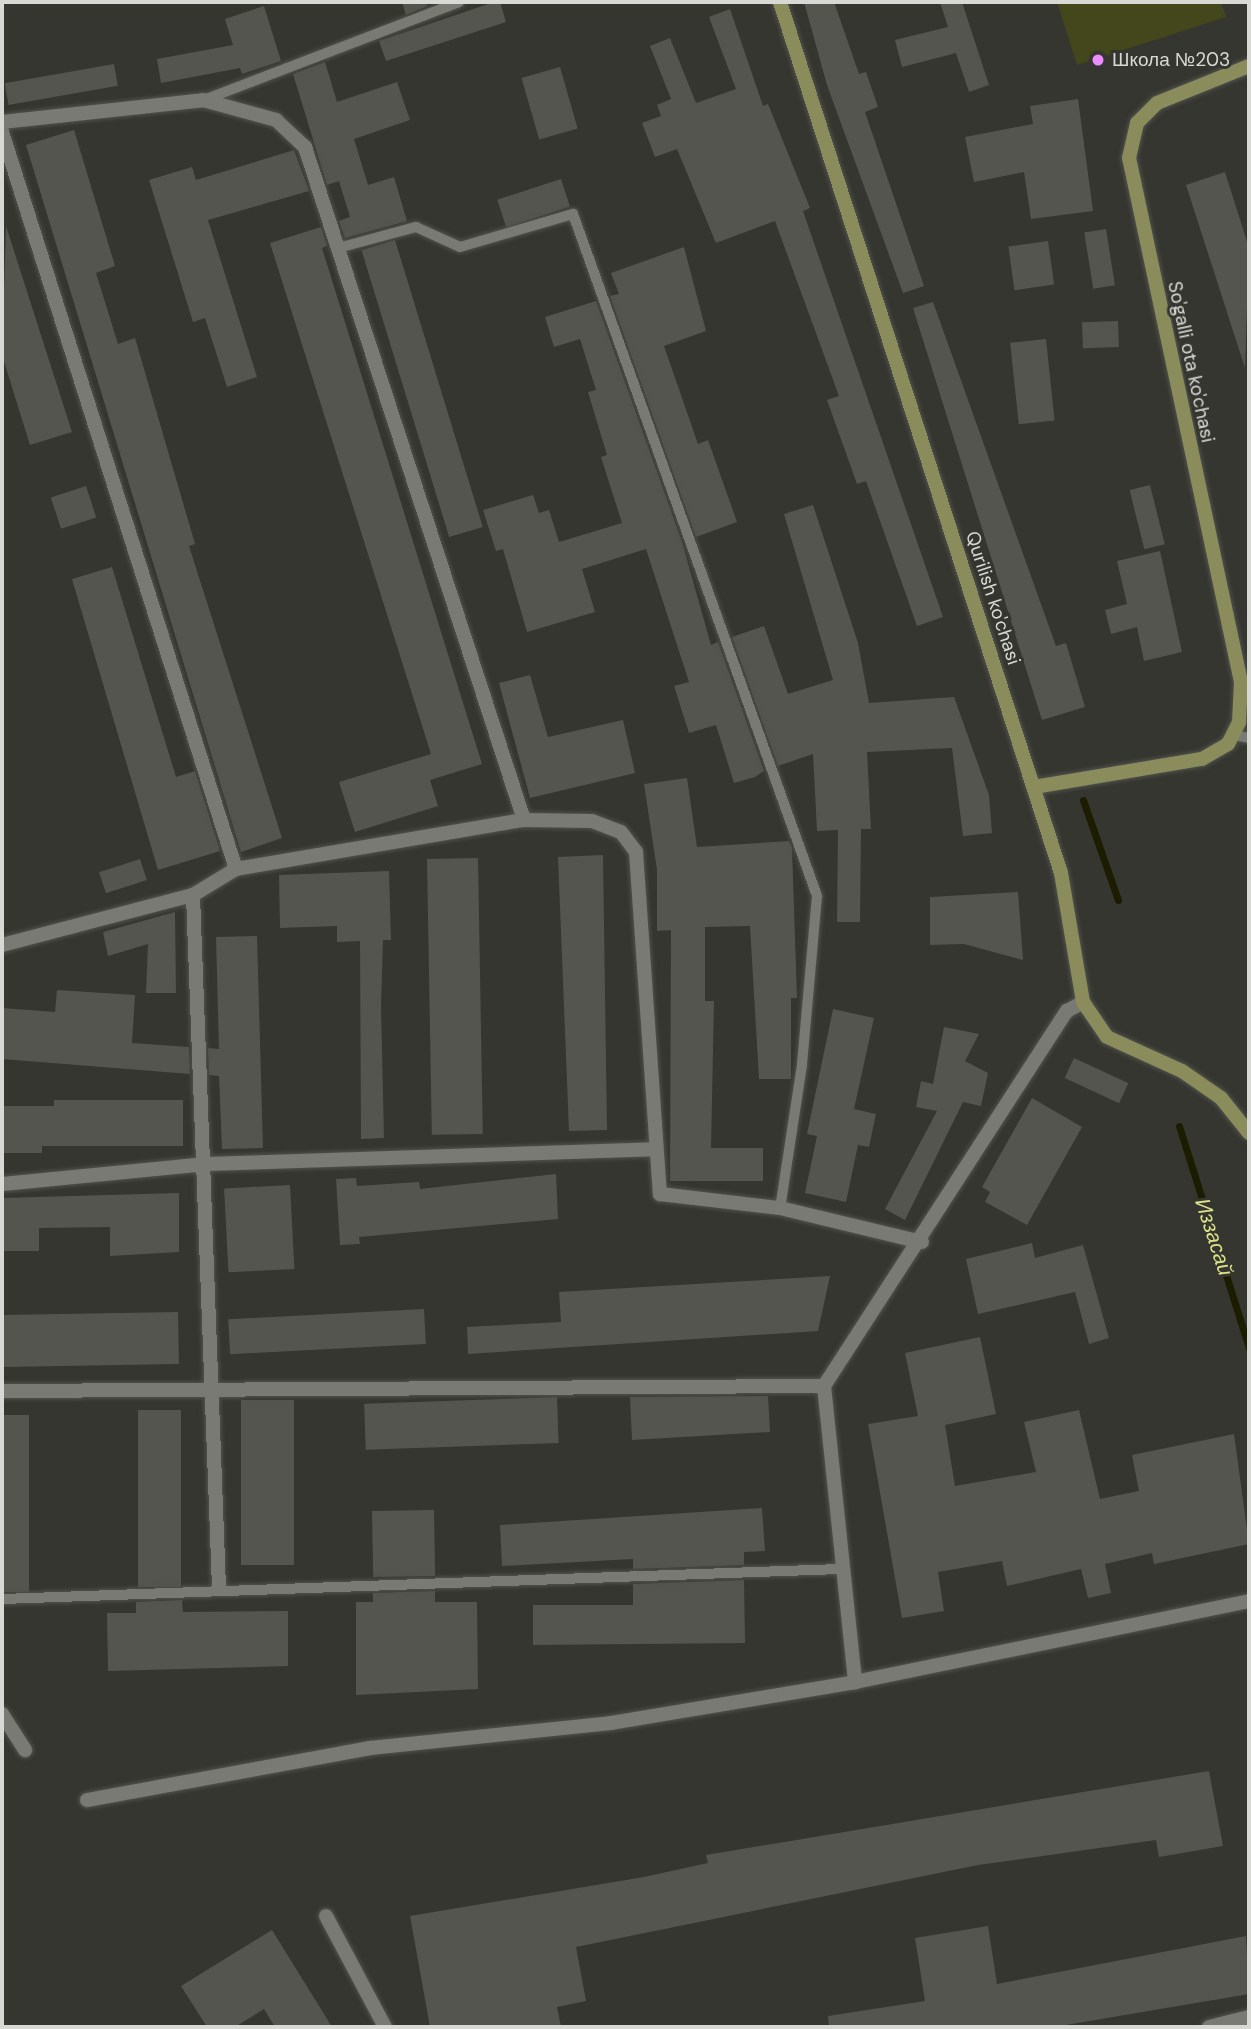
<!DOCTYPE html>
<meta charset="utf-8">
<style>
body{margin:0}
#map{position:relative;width:1251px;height:2029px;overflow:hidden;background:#363630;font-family:"DM Sans",sans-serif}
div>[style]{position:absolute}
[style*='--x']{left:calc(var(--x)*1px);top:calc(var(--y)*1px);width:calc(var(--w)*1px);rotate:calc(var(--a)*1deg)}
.green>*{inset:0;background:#44461b}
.stream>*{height:7px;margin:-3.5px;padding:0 3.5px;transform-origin:3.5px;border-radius:3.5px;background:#1b1c00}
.building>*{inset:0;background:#54554e;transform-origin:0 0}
.roads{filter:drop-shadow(0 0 2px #51524d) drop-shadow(0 0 2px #51524d)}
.lane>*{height:10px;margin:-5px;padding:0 5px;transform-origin:5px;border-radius:5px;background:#797a73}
.street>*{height:14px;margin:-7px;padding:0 7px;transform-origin:7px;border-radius:7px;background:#797a73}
.secondary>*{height:14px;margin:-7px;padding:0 7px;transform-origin:7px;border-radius:7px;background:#8a8c5b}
.dots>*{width:19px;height:19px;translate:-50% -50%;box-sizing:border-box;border:4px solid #363630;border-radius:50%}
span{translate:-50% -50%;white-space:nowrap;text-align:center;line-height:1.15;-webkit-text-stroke:6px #363630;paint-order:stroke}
.poi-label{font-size:19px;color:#d8d8d5}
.left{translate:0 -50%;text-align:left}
.street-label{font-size:19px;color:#d8d8d5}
.water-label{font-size:21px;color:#dce28a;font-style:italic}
.frame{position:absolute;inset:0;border:4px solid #d8d8d5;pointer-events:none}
</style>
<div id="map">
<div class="green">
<div style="clip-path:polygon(1057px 2px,1221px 2px,1226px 17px,1077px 65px)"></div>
</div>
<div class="stream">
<div style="--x:1083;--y:800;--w:106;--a:70.7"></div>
<div style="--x:1179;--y:1126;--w:233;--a:72.5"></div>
</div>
<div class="building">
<div style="clip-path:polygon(402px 2px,426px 2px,427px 6px,406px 15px)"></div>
<div style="clip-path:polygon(494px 2px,500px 2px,506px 22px,386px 61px,379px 41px)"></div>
<div style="clip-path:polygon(804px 2px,834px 2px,859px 74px,866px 72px,878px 107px,865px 112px,924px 286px,903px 293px,827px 85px)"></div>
<div style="clip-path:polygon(940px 2px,962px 2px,989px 85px,969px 92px,956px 53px,902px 67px,895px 40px,948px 27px)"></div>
<div style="clip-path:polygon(264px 6px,281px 61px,242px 74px,240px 68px,161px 83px,157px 59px,233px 45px,225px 19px)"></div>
<div style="clip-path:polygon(730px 9px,763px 106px,768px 104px,810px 208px,803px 211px,943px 617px,917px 626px,866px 481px,857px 484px,827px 400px,839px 396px,775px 221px,716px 243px,677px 149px,655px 157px,642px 123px,661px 116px,657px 105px,671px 99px,650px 46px,670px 38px,696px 103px,736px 89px,709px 17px)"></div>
<div style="clip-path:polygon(325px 62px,337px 102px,397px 82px,410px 120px,354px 139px,368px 185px,394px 177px,407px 221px,345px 238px,339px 221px,350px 217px,339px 181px,327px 185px,293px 74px)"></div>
<div style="left:114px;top:64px;width:22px;height:111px;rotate:80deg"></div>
<div style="left:560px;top:67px;width:64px;height:40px;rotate:74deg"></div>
<div style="clip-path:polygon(1078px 99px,1093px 211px,1031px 219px,1024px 172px,974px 182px,965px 137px,1033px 124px,1030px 106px)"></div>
<div style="clip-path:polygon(74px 130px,115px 266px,96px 273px,118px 344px,135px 338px,195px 544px,189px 546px,282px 838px,241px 852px,26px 145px)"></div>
<div style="clip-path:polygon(294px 150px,309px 191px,208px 220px,257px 377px,227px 387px,205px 318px,193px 322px,149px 180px,192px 167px,196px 180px)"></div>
<div style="clip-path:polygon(1225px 172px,1249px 248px,1245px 368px,1186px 185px)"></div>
<div style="left:561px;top:179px;width:29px;height:67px;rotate:72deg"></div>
<div style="clip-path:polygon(6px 226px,72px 432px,30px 445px,2px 355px)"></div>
<div style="clip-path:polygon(321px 227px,327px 246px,322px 248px,482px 764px,430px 780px,438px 806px,355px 832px,339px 782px,431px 754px,270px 243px)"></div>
<div style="left:1106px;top:229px;width:57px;height:22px;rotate:81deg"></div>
<div style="left:395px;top:240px;width:300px;height:35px;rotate:73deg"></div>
<div style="left:1048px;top:241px;width:44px;height:40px;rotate:82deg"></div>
<div style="clip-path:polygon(684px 247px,706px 331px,664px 346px,698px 444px,708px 440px,737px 522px,696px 537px,610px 296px,619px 294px,611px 273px)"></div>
<div style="clip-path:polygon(596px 301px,682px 542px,711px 645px,718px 642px,764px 771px,755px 777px,734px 783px,716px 725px,689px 733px,674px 686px,689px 682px,646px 549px,582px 569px,595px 612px,527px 632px,503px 549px,496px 551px,483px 510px,533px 495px,539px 513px,549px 510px,559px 542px,622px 523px,601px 457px,607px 455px,588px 392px,596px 390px,580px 339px,554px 347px,545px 317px)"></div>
<div style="clip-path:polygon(933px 302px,1056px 646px,1066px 643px,1085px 707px,1042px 720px,913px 308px)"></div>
<div style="left:1118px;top:321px;width:26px;height:36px;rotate:88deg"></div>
<div style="left:1046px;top:339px;width:82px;height:36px;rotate:84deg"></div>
<div style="left:1150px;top:485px;width:61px;height:21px;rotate:76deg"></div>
<div style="left:86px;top:486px;width:33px;height:37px;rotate:72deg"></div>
<div style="clip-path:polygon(813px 505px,858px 643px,869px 703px,954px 697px,989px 795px,992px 833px,963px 836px,952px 748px,867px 752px,871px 829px,861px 829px,860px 922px,837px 922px,838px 830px,817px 831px,813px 754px,778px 766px,732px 637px,764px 626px,788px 694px,833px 680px,784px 514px)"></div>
<div style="clip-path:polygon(1160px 551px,1182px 652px,1144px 661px,1137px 627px,1111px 634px,1105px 610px,1127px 604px,1117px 561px)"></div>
<div style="clip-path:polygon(112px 567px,176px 777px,195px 771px,220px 851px,158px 870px,72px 579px)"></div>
<div style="clip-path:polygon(530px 675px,548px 737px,623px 720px,635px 773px,530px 798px,499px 683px)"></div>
<div style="clip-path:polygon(687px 778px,697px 847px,789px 841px,792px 848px,797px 998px,791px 998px,791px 1079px,759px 1079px,750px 926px,705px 927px,705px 1001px,714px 1001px,711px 1148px,763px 1148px,763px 1181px,670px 1181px,671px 930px,657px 931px,657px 870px,644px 784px)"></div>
<div style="clip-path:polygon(603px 855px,607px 1130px,569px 1131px,558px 857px)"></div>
<div style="left:478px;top:858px;width:276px;height:51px;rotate:89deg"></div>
<div style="left:140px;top:859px;width:22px;height:43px;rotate:72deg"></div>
<div style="clip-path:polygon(389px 871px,391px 940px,383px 940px,381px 1006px,384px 1138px,361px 1139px,360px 941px,337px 942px,337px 926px,280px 928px,279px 875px)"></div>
<div style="clip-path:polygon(1018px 892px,1023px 960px,964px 944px,930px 945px,930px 897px)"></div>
<div style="clip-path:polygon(175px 912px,176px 993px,146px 993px,148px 944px,108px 956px,103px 932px)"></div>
<div style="clip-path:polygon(257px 936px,263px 1148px,222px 1149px,219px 1076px,209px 1075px,208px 1048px,219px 1049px,216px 937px)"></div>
<div style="clip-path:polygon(57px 990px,135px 995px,132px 1043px,189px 1047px,190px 1074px,2px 1059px,2px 1008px,55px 1012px)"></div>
<div style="clip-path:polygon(833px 1009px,874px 1018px,854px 1109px,876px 1114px,869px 1147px,858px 1145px,846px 1202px,805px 1193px,817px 1136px,807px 1134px)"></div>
<div style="clip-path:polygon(944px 1027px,979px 1034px,965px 1061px,988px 1073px,981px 1106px,963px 1102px,905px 1220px,885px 1209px,937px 1111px,916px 1107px,921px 1081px,933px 1084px)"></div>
<div style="left:1074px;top:1058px;width:60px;height:22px;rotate:25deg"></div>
<div style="clip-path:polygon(1032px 1098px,1082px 1127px,1027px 1225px,985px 1202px,990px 1192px,982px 1187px)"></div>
<div style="clip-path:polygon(54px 1100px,183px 1100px,183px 1146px,42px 1146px,42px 1153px,2px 1153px,2px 1106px,54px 1106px)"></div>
<div style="clip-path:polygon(556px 1174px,558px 1219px,359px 1237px,360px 1244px,340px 1245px,336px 1179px,356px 1178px,357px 1186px,419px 1182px,420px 1189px)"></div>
<div style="left:290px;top:1185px;width:84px;height:66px;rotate:87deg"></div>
<div style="clip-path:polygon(179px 1193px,179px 1252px,110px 1256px,110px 1227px,39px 1228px,39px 1251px,2px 1251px,2px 1198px)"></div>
<div style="clip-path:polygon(1032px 1243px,1035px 1258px,1083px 1245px,1109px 1338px,1089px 1344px,1075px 1292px,978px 1314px,966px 1259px)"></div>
<div style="clip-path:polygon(830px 1276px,818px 1331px,468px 1354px,467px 1327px,561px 1322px,559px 1292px)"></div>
<div style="left:424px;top:1309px;width:35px;height:196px;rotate:87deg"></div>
<div style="left:178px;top:1312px;width:52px;height:176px;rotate:89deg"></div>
<div style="clip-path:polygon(980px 1337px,996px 1414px,945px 1425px,955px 1486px,1036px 1472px,1024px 1422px,1079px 1410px,1100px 1499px,1139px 1491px,1132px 1455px,1234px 1434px,1249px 1544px,1154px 1564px,1152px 1553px,1105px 1564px,1111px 1593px,1088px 1598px,1081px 1569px,1007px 1586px,1002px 1561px,938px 1572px,944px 1611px,902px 1618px,868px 1424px,918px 1416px,905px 1353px)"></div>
<div style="clip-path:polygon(768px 1396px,770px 1432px,632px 1440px,630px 1397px)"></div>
<div style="left:557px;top:1397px;width:46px;height:193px;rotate:88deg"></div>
<div style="left:241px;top:1400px;width:53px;height:165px"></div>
<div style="left:138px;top:1410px;width:43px;height:177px"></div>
<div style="left:2px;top:1415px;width:27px;height:177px"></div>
<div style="clip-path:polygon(762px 1508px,765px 1551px,744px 1552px,744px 1565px,633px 1569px,633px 1559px,502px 1566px,500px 1525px)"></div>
<div style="left:434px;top:1510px;width:66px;height:62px;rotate:89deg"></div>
<div style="clip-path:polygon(744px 1580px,745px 1643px,533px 1645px,533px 1605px,633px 1605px,633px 1584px)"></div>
<div style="clip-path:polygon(435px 1591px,435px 1602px,477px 1602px,478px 1689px,356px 1695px,356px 1602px,373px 1602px,373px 1593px)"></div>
<div style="clip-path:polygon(182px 1600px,183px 1612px,288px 1611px,288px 1666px,108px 1671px,107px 1613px,136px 1613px,136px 1602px)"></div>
<div style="clip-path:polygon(1209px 1771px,1223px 1846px,1159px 1857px,1156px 1840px,978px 1865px,576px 1947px,586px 2001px,557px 2007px,561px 2027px,430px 2027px,410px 1916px,644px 1877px,708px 1863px,706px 1855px)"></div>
<div style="clip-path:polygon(988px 1926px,997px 1984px,1246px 1936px,1249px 1994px,1054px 2027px,829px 2027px,828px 2016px,925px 2001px,915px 1938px)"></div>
<div style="clip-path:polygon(272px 1930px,332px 2027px,275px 2027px,264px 2009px,235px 2027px,207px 2027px,181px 1986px)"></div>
</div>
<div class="roads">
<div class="lane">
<div style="--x:204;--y:100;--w:273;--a:-21"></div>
<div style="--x:338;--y:248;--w:81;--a:-15.1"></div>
<div style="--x:416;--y:227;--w:48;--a:24.4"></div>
<div style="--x:460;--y:247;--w:118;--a:-16.3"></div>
<div style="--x:573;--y:214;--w:724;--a:70.31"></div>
<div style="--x:817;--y:896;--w:170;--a:95.1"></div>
<div style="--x:802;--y:1065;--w:145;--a:98.7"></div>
<div style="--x:1234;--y:735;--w:15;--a:11"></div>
<div style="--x:2;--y:1599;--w:838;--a:-2.05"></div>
</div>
<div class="street">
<div style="--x:2;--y:122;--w:202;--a:-6.2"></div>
<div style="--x:203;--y:100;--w:76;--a:15.3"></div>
<div style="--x:276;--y:120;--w:40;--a:43"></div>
<div style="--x:305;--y:147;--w:708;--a:71.97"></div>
<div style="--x:524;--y:820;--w:68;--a:0.8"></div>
<div style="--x:592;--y:821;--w:31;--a:21"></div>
<div style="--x:621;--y:832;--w:25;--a:53"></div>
<div style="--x:636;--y:852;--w:343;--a:86"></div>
<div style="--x:660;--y:1194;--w:121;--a:6.7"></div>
<div style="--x:780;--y:1208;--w:146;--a:13.5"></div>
<div style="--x:2;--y:132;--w:773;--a:72.39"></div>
<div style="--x:193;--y:895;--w:694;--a:87.85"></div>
<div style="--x:2;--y:945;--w:197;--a:-14.7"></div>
<div style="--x:193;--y:895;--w:50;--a:-31.2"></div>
<div style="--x:236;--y:869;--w:292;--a:-9.7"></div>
<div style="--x:2;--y:1184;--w:206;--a:-5.6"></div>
<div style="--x:207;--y:1164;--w:448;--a:-1.9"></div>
<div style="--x:824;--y:1386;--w:298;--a:84"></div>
<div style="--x:2;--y:1391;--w:822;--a:-0.35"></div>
<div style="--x:824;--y:1386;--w:447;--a:-57.1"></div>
<div style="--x:1067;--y:1011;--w:18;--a:-29"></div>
<div style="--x:2;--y:1714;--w:43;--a:57.4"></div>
<div style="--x:87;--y:1800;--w:288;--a:-10.4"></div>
<div style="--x:370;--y:1748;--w:242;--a:-5.9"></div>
<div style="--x:611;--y:1723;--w:247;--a:-9.5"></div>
<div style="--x:855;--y:1682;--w:402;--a:-11.6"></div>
<div style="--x:326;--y:1916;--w:126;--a:62"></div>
<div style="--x:1209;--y:2027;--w:41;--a:-14"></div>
</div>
<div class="secondary">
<div style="--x:780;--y:2;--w:915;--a:72.12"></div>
<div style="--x:1061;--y:873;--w:131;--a:80.3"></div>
<div style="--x:1083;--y:1002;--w:42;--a:55.6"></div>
<div style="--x:1107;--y:1037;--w:82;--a:24.4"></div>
<div style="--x:1182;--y:1071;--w:47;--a:34.7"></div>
<div style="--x:1221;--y:1098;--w:45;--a:51.3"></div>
<div style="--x:1034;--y:787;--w:170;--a:-9.5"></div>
<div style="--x:1202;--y:759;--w:30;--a:-30"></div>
<div style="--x:1228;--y:744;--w:25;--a:-63"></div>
<div style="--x:1239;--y:722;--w:40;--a:-87.1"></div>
<div style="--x:1241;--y:682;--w:536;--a:-102.06"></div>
<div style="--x:1129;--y:158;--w:36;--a:-77"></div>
<div style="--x:1137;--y:123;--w:28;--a:-45"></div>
<div style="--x:1157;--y:103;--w:99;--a:-21.9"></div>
</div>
</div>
<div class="dots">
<div style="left:1098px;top:60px;background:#eb8dfb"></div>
</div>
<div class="poi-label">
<span class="left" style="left:1112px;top:60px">Школа №203</span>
</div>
<div class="street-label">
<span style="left:1191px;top:362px;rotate:78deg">So'galli ota ko'chasi</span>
<span style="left:993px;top:598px;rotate:72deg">Qurilish ko'chasi</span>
</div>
<div class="water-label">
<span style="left:1214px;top:1237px;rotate:72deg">Иззасай</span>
</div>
<div class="frame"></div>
</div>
